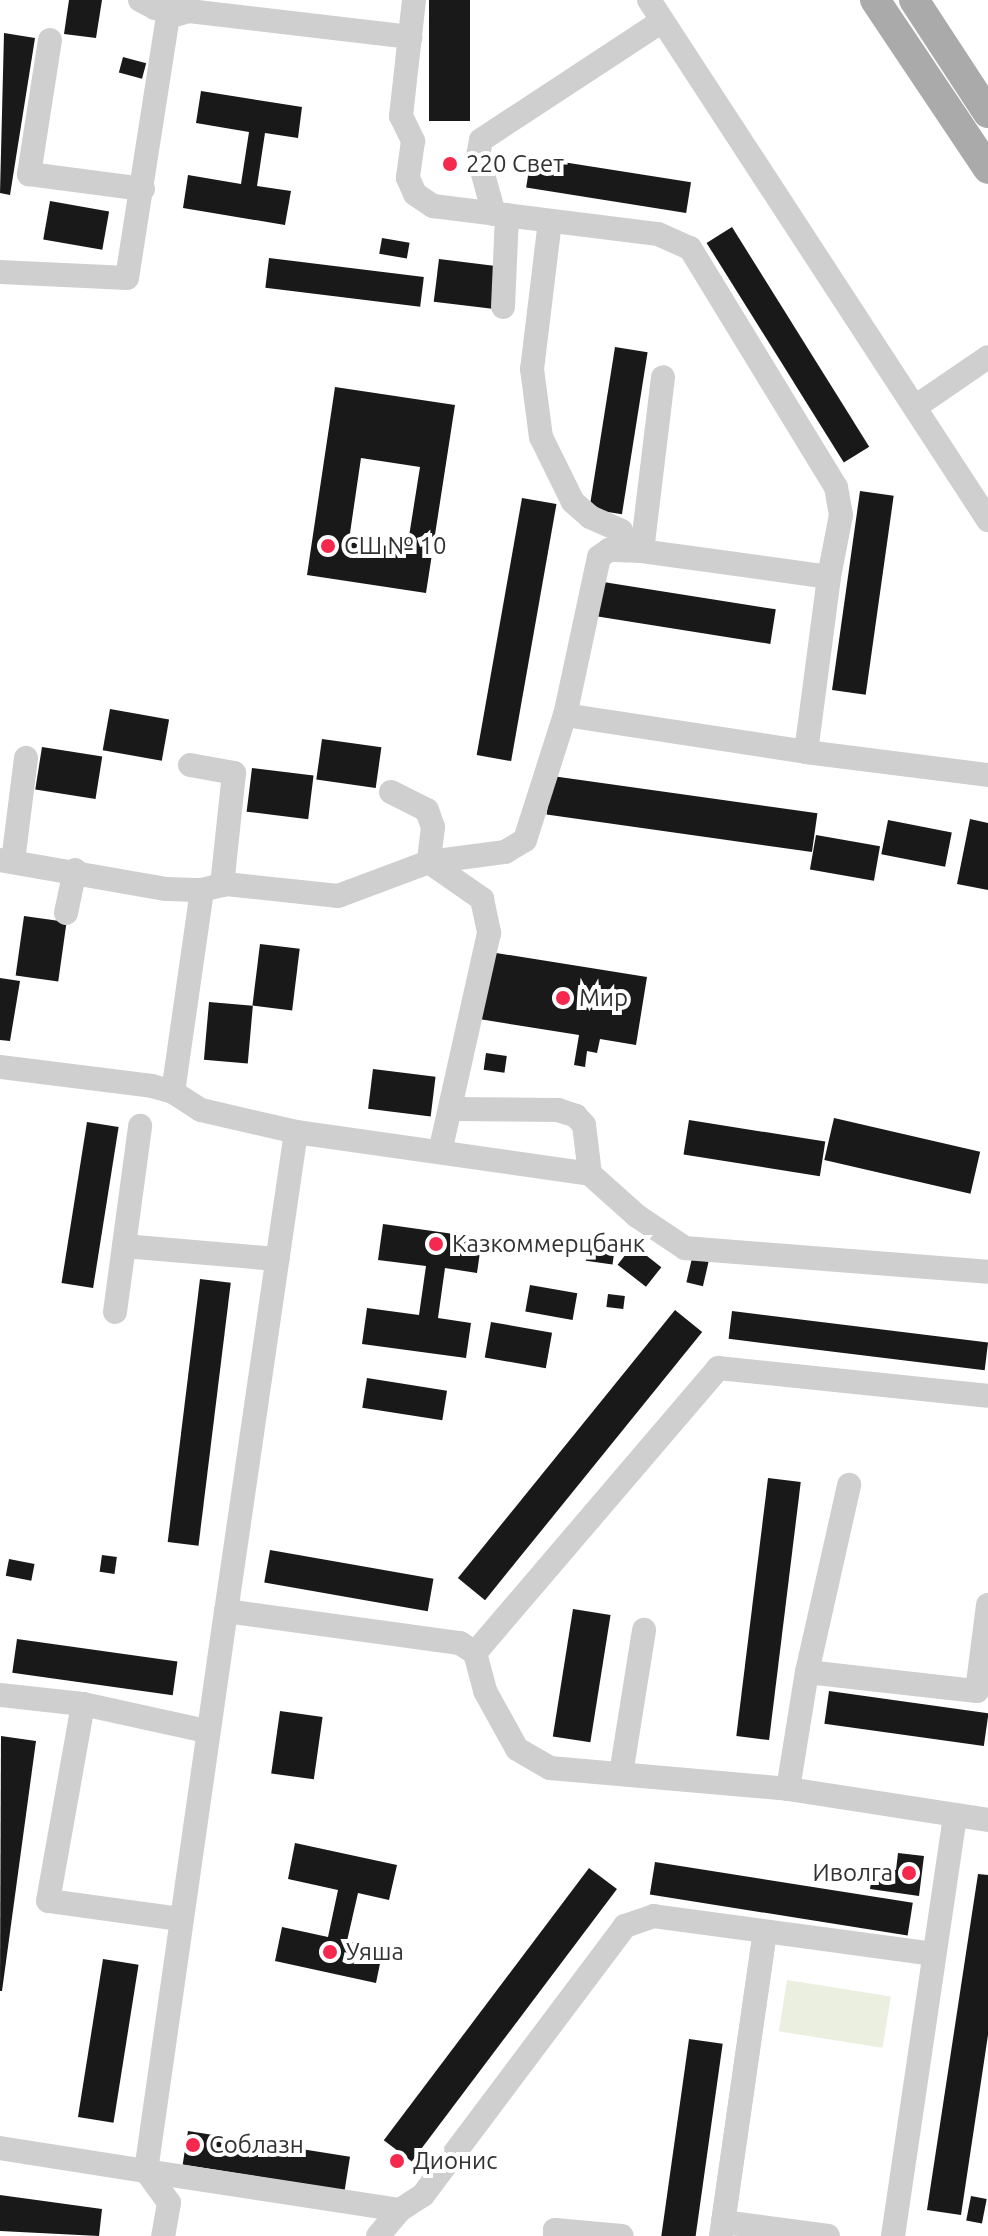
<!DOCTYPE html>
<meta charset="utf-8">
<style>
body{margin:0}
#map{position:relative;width:988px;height:2236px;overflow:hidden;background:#fff;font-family:Ubuntu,sans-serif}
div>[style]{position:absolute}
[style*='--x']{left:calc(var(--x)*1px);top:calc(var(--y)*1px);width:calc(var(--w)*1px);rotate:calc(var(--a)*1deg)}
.green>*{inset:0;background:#eaefdf;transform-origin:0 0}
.building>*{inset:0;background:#191919;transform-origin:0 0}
.minor>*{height:24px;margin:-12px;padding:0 12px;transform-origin:12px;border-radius:12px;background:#cfcfcf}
.major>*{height:30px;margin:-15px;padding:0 15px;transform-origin:15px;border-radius:15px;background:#aaa}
.dots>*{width:22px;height:22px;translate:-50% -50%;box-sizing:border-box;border:4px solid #fff;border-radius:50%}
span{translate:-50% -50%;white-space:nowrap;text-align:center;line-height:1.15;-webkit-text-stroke:8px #fff;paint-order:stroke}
.poi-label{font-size:24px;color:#323232}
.left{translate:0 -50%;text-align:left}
.right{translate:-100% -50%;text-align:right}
</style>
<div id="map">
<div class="green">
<div style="left:787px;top:1980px;width:105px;height:52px;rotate:9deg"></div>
</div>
<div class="building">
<div style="clip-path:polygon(69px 0,102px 0,96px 38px,64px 34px)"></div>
<div style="left:429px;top:0;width:41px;height:121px"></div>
<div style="clip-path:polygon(4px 33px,35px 38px,10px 195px,0 193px)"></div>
<div style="left:123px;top:57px;width:24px;height:16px;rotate:15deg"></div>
<div style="clip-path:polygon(201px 91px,302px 107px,298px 138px,265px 133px,257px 186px,291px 191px,285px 225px,183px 208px,188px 175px,241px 184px,249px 132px,196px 123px)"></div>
<div style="left:531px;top:157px;width:162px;height:31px;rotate:9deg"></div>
<div style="left:50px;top:201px;width:60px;height:39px;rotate:10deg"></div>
<div style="left:732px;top:227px;width:259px;height:30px;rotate:58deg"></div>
<div style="left:382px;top:238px;width:28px;height:16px;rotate:10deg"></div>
<div style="left:269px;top:258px;width:156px;height:30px;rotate:7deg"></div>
<div style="left:439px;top:259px;width:61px;height:43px;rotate:7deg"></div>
<div style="left:615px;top:347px;width:33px;height:164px;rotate:9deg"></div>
<div style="clip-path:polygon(evenodd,335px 387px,455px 405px,426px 593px,307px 575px,335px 387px,361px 458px,420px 467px,407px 549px,349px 540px,361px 458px)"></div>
<div style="left:860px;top:491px;width:34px;height:201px;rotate:8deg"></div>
<div style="left:522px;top:498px;width:35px;height:261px;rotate:10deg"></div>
<div style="left:597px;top:581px;width:181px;height:35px;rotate:9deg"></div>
<div style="left:110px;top:709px;width:60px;height:42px;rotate:10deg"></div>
<div style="left:322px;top:739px;width:60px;height:41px;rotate:8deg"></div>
<div style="left:42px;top:747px;width:61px;height:43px;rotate:9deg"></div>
<div style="left:252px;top:768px;width:62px;height:44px;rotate:7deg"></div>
<div style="left:552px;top:776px;width:268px;height:39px;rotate:8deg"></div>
<div style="clip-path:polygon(970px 819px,988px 823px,988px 890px,957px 884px)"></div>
<div style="left:888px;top:820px;width:65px;height:35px;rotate:11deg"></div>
<div style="left:816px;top:835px;width:65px;height:35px;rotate:10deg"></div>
<div style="left:24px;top:916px;width:43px;height:60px;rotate:8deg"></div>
<div style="left:260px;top:944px;width:40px;height:62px;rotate:7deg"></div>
<div style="clip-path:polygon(490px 952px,647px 977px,636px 1045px,600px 1039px,597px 1053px,587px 1051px,585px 1067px,574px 1065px,579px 1035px,479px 1019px)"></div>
<div style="clip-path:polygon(0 978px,20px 981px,10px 1041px,0 1040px)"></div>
<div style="left:209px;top:1002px;width:44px;height:58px;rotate:5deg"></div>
<div style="left:486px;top:1053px;width:21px;height:17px;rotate:8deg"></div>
<div style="left:373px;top:1069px;width:63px;height:40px;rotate:7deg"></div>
<div style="left:834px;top:1118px;width:150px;height:43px;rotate:13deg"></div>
<div style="left:689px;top:1120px;width:138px;height:35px;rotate:9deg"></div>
<div style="left:87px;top:1122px;width:32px;height:163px;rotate:9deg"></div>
<div style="clip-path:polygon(383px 1224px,482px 1238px,477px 1273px,445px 1268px,438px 1318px,471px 1323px,466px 1358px,362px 1344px,367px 1308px,419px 1315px,426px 1266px,378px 1260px)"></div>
<div style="left:588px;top:1245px;width:27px;height:16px;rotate:8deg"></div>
<div style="left:633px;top:1245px;width:36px;height:25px;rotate:38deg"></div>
<div style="left:692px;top:1258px;width:17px;height:25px;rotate:13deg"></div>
<div style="left:200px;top:1279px;width:31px;height:265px;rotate:7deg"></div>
<div style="left:530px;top:1285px;width:48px;height:27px;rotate:10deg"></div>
<div style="left:608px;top:1294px;width:17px;height:13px;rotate:7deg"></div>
<div style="left:675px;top:1310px;width:35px;height:345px;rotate:39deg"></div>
<div style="left:732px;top:1311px;width:258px;height:28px;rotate:7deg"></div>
<div style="left:491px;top:1322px;width:62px;height:36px;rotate:10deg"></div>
<div style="left:367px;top:1378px;width:81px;height:30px;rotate:9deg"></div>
<div style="left:768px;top:1478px;width:33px;height:260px;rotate:7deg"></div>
<div style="left:270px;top:1550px;width:166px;height:33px;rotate:10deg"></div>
<div style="left:102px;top:1555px;width:15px;height:17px;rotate:8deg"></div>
<div style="left:9px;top:1559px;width:26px;height:17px;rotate:11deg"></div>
<div style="left:573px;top:1609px;width:38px;height:129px;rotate:9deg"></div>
<div style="left:17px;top:1639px;width:162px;height:34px;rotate:8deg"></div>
<div style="left:829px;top:1691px;width:161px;height:33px;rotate:8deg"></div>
<div style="left:280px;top:1711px;width:43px;height:63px;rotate:8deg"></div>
<div style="clip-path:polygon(1px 1736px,36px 1741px,2px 1991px,0 1991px)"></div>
<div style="clip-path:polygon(295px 1843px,397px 1865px,389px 1900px,358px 1893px,347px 1941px,383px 1949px,376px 1983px,275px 1961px,282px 1927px,328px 1937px,338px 1890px,288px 1879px)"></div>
<div style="clip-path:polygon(898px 1853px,924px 1856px,919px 1896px,870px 1889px,873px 1867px,896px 1870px)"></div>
<div style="left:655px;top:1862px;width:261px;height:33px;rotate:9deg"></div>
<div style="left:589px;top:1868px;width:35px;height:341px;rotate:37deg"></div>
<div style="clip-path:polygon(978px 1874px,988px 1875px,988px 2035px,961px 2215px,927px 2210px)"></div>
<div style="left:103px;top:1959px;width:36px;height:160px;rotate:9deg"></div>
<div style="left:689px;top:2039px;width:34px;height:199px;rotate:8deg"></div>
<div style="left:188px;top:2131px;width:164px;height:34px;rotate:9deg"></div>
<div style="clip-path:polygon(0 2195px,102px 2209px,99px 2236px,0 2231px)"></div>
<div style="left:971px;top:2196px;width:16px;height:25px;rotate:11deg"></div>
</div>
<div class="minor">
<div style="--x:140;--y:0;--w:17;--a:28"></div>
<div style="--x:155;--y:8;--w:24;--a:-19"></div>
<div style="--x:414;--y:0;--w:117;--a:96.4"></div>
<div style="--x:401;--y:116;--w:28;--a:64"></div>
<div style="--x:413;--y:141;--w:37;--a:98"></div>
<div style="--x:408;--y:178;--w:17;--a:66"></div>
<div style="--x:415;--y:194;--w:22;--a:34"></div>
<div style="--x:433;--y:206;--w:227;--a:7.1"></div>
<div style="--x:658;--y:234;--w:35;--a:24"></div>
<div style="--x:690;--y:248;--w:280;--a:58.6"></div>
<div style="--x:836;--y:487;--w:28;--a:80"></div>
<div style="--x:841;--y:515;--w:63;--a:101"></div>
<div style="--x:649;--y:0;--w:621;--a:56.9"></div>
<div style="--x:50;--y:40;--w:136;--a:98.9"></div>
<div style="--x:29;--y:174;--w:115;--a:7.5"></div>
<div style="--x:494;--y:214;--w:60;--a:-105.4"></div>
<div style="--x:478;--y:156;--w:16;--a:-79"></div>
<div style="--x:481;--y:140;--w:217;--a:-33.3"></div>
<div style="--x:550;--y:221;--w:149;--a:96.9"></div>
<div style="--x:532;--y:369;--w:69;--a:82.5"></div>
<div style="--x:541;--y:437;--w:72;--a:63.8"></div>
<div style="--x:573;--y:502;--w:23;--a:41"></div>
<div style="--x:590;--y:517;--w:34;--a:24"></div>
<div style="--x:621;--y:531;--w:20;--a:75"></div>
<div style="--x:0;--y:272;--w:127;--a:2.7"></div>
<div style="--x:127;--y:278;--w:264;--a:-81.1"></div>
<div style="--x:168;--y:17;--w:22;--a:-16"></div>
<div style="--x:189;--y:11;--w:223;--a:6.7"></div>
<div style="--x:503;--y:307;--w:92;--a:-87.5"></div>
<div style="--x:915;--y:407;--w:88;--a:-34.4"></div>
<div style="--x:642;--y:551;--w:175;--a:-83.1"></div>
<div style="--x:806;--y:752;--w:177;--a:-82.5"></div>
<div style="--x:829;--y:577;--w:189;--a:-172.1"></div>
<div style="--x:642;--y:551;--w:33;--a:-178"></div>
<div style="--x:609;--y:550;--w:12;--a:145"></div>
<div style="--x:599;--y:557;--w:162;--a:102.1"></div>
<div style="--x:565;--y:715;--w:244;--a:8.7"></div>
<div style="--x:806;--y:752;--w:183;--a:7.2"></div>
<div style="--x:190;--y:765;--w:45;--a:10.3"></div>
<div style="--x:234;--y:773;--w:113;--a:96.1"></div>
<div style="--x:391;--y:792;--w:40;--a:26.6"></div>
<div style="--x:427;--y:810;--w:18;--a:71"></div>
<div style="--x:433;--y:827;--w:35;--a:97"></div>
<div style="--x:429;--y:862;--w:65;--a:34.9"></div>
<div style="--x:482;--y:899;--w:35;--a:78"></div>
<div style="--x:489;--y:933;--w:224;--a:102.6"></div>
<div style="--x:0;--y:860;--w:169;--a:9.9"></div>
<div style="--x:167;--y:889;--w:35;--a:2"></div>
<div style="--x:202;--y:890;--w:25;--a:-14"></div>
<div style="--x:226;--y:884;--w:113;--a:6.1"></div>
<div style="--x:338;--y:896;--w:97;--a:-20.5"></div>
<div style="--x:429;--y:862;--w:77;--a:-7.5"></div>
<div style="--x:505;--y:852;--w:23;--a:-31"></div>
<div style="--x:525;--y:840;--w:131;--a:-72.3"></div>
<div style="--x:13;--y:861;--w:104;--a:-82.8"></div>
<div style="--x:66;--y:913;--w:44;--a:-78.2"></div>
<div style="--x:0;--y:1067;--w:153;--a:7.1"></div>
<div style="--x:152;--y:1086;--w:22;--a:16"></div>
<div style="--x:173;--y:1092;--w:33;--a:33"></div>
<div style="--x:201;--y:1110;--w:98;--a:13"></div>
<div style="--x:296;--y:1132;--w:484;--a:98.3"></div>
<div style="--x:173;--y:1092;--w:204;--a:-81.8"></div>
<div style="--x:452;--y:1109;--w:106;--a:0.5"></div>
<div style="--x:558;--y:1110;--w:19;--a:18"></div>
<div style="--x:576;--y:1116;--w:12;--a:48"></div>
<div style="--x:584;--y:1125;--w:49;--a:83"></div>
<div style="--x:296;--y:1132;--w:297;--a:8.1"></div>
<div style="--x:590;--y:1174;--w:63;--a:41.8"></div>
<div style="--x:637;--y:1216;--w:58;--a:33.7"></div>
<div style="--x:685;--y:1248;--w:304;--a:4.5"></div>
<div style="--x:124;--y:1246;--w:154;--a:4.9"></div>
<div style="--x:115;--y:1312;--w:188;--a:-82.3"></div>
<div style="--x:475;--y:1653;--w:375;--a:-49.5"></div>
<div style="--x:718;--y:1368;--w:271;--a:5.9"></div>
<div style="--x:807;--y:1672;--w:192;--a:-77.3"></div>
<div style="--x:0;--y:1695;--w:83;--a:6.2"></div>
<div style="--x:621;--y:1774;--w:146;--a:-80.9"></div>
<div style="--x:788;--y:1789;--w:119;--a:-80.8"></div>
<div style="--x:807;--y:1672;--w:171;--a:6.4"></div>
<div style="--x:977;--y:1691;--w:87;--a:-82.7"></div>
<div style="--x:180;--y:1919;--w:133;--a:-172.2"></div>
<div style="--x:48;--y:1901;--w:200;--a:-79.9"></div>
<div style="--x:83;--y:1704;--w:126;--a:12.4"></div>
<div style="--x:934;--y:1954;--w:283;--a:-172.3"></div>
<div style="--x:654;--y:1916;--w:31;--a:161"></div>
<div style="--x:625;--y:1926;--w:336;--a:126.9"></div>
<div style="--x:423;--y:2195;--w:27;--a:147"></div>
<div style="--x:400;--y:2210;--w:257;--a:-171.3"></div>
<div style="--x:146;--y:2171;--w:566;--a:-81.87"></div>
<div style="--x:226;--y:1611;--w:236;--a:7.8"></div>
<div style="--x:460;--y:1643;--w:18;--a:34"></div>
<div style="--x:475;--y:1653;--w:39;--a:75"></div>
<div style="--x:485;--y:1691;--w:66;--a:61.1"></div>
<div style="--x:517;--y:1749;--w:38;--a:30"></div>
<div style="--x:550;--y:1768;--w:239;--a:5"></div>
<div style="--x:788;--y:1789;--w:202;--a:8.8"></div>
<div style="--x:0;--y:2148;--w:148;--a:9"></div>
<div style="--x:146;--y:2171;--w:39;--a:54"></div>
<div style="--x:169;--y:2203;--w:34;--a:100"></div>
<div style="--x:378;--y:2236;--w:34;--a:-50"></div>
<div style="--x:555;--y:2236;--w:6;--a:-90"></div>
<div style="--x:555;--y:2230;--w:67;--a:5.1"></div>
<div style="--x:721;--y:2236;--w:307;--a:-81.8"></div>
<div style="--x:765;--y:1932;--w:293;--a:98.2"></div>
<div style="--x:723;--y:2222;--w:106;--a:7.6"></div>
<div style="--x:893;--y:2236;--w:425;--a:-81.6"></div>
</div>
<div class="major">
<div style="--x:875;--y:0;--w:203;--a:56.2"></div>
<div style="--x:914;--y:0;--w:135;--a:56.8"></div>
</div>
<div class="dots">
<div style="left:450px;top:164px;background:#f5284e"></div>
<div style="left:328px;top:546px;background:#f5284e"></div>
<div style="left:563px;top:998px;background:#f5284e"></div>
<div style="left:436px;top:1244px;background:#f5284e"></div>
<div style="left:909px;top:1873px;background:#f5284e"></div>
<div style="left:330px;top:1952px;background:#f5284e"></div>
<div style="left:193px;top:2145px;background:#f5284e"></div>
<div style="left:397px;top:2161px;background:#f5284e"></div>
</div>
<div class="poi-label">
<span class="left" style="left:466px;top:164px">220 Свет</span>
<span class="left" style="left:344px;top:546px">СШ № 10</span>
<span class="left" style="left:579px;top:998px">Мир</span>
<span class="left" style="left:452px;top:1244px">Казкоммерцбанк</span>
<span class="right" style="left:893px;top:1873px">Иволга</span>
<span class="left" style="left:346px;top:1952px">Уяша</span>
<span class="left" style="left:209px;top:2145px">Соблазн</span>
<span class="left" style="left:413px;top:2161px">Дионис</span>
</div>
</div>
